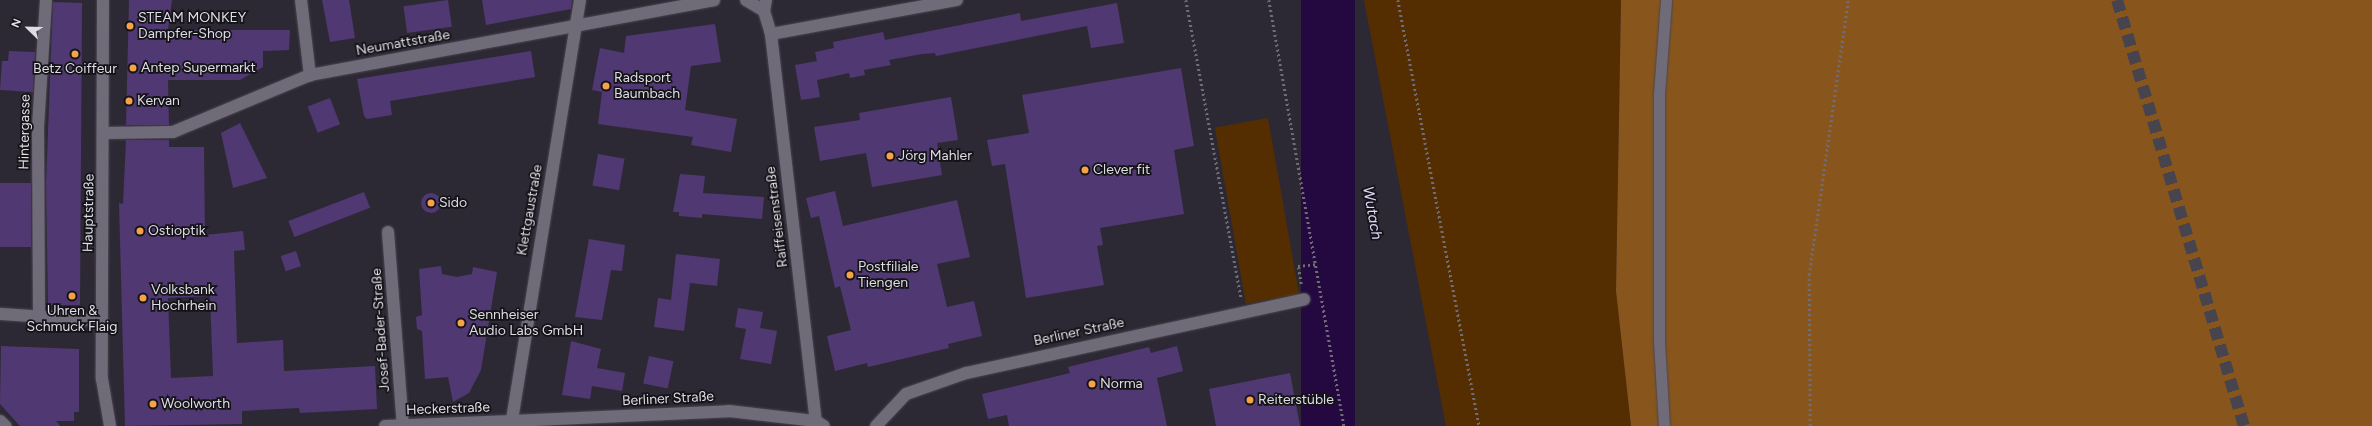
<!DOCTYPE html>
<meta charset="utf-8">
<style>
body{margin:0}
#map{position:relative;width:2372px;height:426px;overflow:hidden;background:#2d2934;font-family:Figtree,sans-serif}
div>[style]{position:absolute}
[style*='--x']{left:calc(var(--x)*1px);top:calc(var(--y)*1px);width:calc(var(--w)*1px);rotate:calc(var(--a)*1deg)}
.green>*{inset:0;background:#542e00;transform-origin:0 0}
.forest>*{inset:0;background:#88561d}
.water>*{inset:0;background:#240940;transform-origin:0 0}
.building>*{inset:0;background:#503872;transform-origin:0 0}
.round{border-radius:50%}
.highway-tunnel>*{height:12px;margin-top:-6px;transform-origin:0;background:repeating-linear-gradient(90deg,#48444e 0 12px,transparent 0 18px)}
.path>*{height:2.5px;margin-top:-1.25px;transform-origin:0;background:repeating-linear-gradient(90deg,#716d77 0 2px,transparent 0 5px)}
.roads{filter:drop-shadow(0 0 1px #4a4650) drop-shadow(0 0 1px #4a4650)}
.lane>*{height:11px;margin:-5.5px;padding:0 5.5px;transform-origin:5.5px;border-radius:5.5px;background:#706b79}
.street>*{height:12px;margin:-6px;padding:0 6px;transform-origin:6px;border-radius:6px;background:#706b79}
.secondary>*{height:12px;margin:-6px;padding:0 6px;transform-origin:6px;border-radius:6px;background:#706b79}
.dots>*{width:11px;height:11px;translate:-50% -50%;box-sizing:border-box;border:2px solid #141318;border-radius:50%}
span{translate:-50% -50%;white-space:nowrap;text-align:center;line-height:1.15;-webkit-text-stroke:3.5px #141318;paint-order:stroke}
.poi-label{font-size:14px;color:#dfdce4}
.left{translate:0 -50%;text-align:left}
.street-label{font-size:14px;color:#dfdce4}
.water-label{font-size:15px;color:#e2d6fa;font-style:italic}
.north{position:absolute;left:8px;top:8px;width:40px;height:40px;-webkit-text-stroke:3px #141318;paint-order:stroke;rotate:293deg;font-size:11px;font-weight:700;line-height:16px;text-align:center;color:#dfdce4}
.north::after{content:'';display:block;margin:auto;width:14px;height:18px;background:#dfdce4;clip-path:polygon(50% 0,100% 100%,50% 72%,0 100%)}
</style>
<div id="map">
<div class="green">
<div style="clip-path:polygon(1364px 0,1621px 0,1616px 291px,1631px 426px,1446px 426px)"></div>
<div style="left:1268px;top:118px;width:179px;height:54px;rotate:80deg"></div>
</div>
<div class="forest">
<div style="clip-path:polygon(1621px 0,2372px 0,2372px 426px,1631px 426px,1616px 291px)"></div>
</div>
<div class="water">
<div style="left:1301px;top:0;width:54px;height:433px"></div>
</div>
<div class="building">
<div style="clip-path:polygon(129px 0,172px 0,168px 30px,290px 30px,289px 50px,263px 51px,263px 67px,240px 80px,168px 80px,169px 125px,126px 125px)"></div>
<div style="clip-path:polygon(322px 0,349px 0,355px 38px,330px 42px)"></div>
<div style="left:448px;top:0;width:27px;height:45px;rotate:82deg"></div>
<div style="clip-path:polygon(482px 0,572px 0,571px 9px,486px 25px)"></div>
<div style="clip-path:polygon(53px 2px,82px 3px,80px 305px,48px 305px,46px 183px)"></div>
<div style="clip-path:polygon(1117px 3px,1124px 43px,1091px 48px,1087px 26px,936px 56px,935px 53px,922px 54px,889px 60px,891px 65px,864px 70px,865px 75px,850px 78px,849px 73px,817px 80px,820px 97px,801px 100px,795px 65px,817px 61px,815px 52px,834px 48px,833px 42px,883px 32px,885px 40px,1020px 13px,1021px 21px)"></div>
<div style="clip-path:polygon(715px 24px,721px 62px,691px 66px,685px 110px,737px 119px,731px 152px,691px 145px,693px 137px,598px 124px,602px 92px,592px 90px,600px 48px,624px 53px,626px 36px)"></div>
<div style="clip-path:polygon(9px 51px,35px 52px,33px 92px,0 90px,2px 61px,8px 61px)"></div>
<div style="clip-path:polygon(531px 51px,535px 77px,390px 101px,392px 115px,367px 119px,364px 116px,357px 79px)"></div>
<div style="clip-path:polygon(1181px 68px,1194px 146px,1174px 150px,1184px 214px,1100px 228px,1103px 245px,1097px 246px,1104px 285px,1026px 298px,1005px 164px,992px 166px,987px 140px,1029px 133px,1022px 95px)"></div>
<div style="clip-path:polygon(951px 97px,958px 140px,937px 143px,942px 175px,872px 187px,866px 153px,820px 161px,814px 127px,860px 120px,859px 113px)"></div>
<div style="left:330px;top:98px;width:28px;height:24px;rotate:69deg"></div>
<div style="clip-path:polygon(240px 123px,267px 178px,233px 188px,221px 133px)"></div>
<div style="clip-path:polygon(evenodd,126px 140px,169px 140px,169px 147px,204px 147px,205px 235px,243px 231px,245px 250px,234px 251px,237px 343px,283px 340px,284px 371px,375px 366px,377px 409px,300px 413px,299px 408px,242px 411px,242px 424px,125px 426px,119px 203px,123px 204px,126px 140px,210px 296px,213px 376px,171px 378px,168px 298px,210px 296px)"></div>
<div style="left:598px;top:154px;width:27px;height:32px;rotate:10deg"></div>
<div style="clip-path:polygon(680px 174px,705px 176px,703px 193px,764px 197px,762px 219px,702px 214px,702px 218px,679px 216px,679px 212px,673px 212px)"></div>
<div style="left:0;top:183px;width:31px;height:64px"></div>
<div style="clip-path:polygon(835px 191px,843px 226px,957px 200px,970px 257px,937px 264px,947px 307px,974px 301px,982px 336px,948px 344px,949px 348px,868px 367px,867px 363px,835px 371px,827px 336px,851px 330px,840px 286px,835px 288px,819px 216px,811px 218px,806px 198px)"></div>
<div style="left:364px;top:192px;width:17px;height:81px;rotate:69deg"></div>
<div class="round" style="left:421px;top:193px;width:20px;height:20px"></div>
<div style="clip-path:polygon(589px 239px,625px 245px,622px 271px,611px 270px,602px 320px,575px 317px)"></div>
<div style="left:296px;top:251px;width:16px;height:16px;rotate:72deg"></div>
<div style="clip-path:polygon(676px 254px,720px 259px,717px 286px,690px 283px,684px 331px,654px 327px,658px 298px,671px 300px)"></div>
<div style="clip-path:polygon(441px 266px,442px 274px,457px 277px,472px 274px,473px 267px,497px 272px,481px 370px,469px 393px,453px 402px,448px 377px,425px 379px,422px 331px,417px 329px,416px 317px,422px 315px,419px 269px)"></div>
<div style="clip-path:polygon(738px 308px,763px 312px,760px 328px,777px 331px,771px 364px,740px 359px,746px 329px,735px 327px)"></div>
<div style="clip-path:polygon(571px 341px,601px 349px,597px 368px,625px 373px,622px 391px,592px 386px,590px 399px,562px 395px)"></div>
<div style="clip-path:polygon(1px 346px,79px 349px,79px 412px,74px 412px,74px 421px,56px 421px,60px 426px,20px 426px,0 404px)"></div>
<div style="clip-path:polygon(1177px 346px,1183px 371px,1157px 378px,1167px 426px,1009px 426px,1007px 415px,988px 419px,982px 394px,1070px 373px,1068px 367px,1149px 347px,1151px 353px)"></div>
<div style="left:649px;top:356px;width:25px;height:28px;rotate:12deg"></div>
<div style="clip-path:polygon(1290px 373px,1300px 426px,1216px 426px,1209px 389px)"></div>
</div>
<div class="highway-tunnel">
<div style="--x:2117;--y:0;--w:445;--a:73.4"></div>
</div>
<div class="path">
<div style="--x:1186;--y:0;--w:302;--a:79.5"></div>
<div style="--x:1269;--y:0;--w:433;--a:80"></div>
<div style="--x:1398;--y:0;--w:434;--a:79.2"></div>
<div style="--x:1301;--y:284;--w:18;--a:-99"></div>
<div style="--x:1298;--y:266;--w:18;--a:-6"></div>
<div style="--x:1810;--y:426;--w:151;--a:-90.4"></div>
<div style="--x:1809;--y:275;--w:278;--a:-81.9"></div>
</div>
<div class="roads">
<div class="lane">
<div style="--x:0;--y:420;--w:8;--a:45"></div>
<div style="--x:1664;--y:426;--w:85;--a:-93.4"></div>
<div style="--x:1659;--y:341;--w:247;--a:-90"></div>
<div style="--x:1659;--y:94;--w:94;--a:-85.7"></div>
</div>
<div class="street">
<div style="--x:301;--y:0;--w:76;--a:83.2"></div>
<div style="--x:746;--y:0;--w:21;--a:31"></div>
<div style="--x:766;--y:0;--w:11;--a:100"></div>
<div style="--x:764;--y:11;--w:24;--a:73"></div>
<div style="--x:771;--y:34;--w:390;--a:83.4"></div>
<div style="--x:771;--y:34;--w:189;--a:-10.4"></div>
<div style="--x:105;--y:133;--w:68;--a:-0.8"></div>
<div style="--x:173;--y:132;--w:148;--a:-22.6"></div>
<div style="--x:310;--y:75;--w:411;--a:-10.5"></div>
<div style="--x:388;--y:232;--w:194;--a:85.6"></div>
<div style="--x:0;--y:314;--w:102;--a:3.9"></div>
<div style="--x:39;--y:315;--w:188;--a:-90.3"></div>
<div style="--x:38;--y:127;--w:127;--a:-86.4"></div>
<div style="--x:512;--y:421;--w:217;--a:-2.6"></div>
<div style="--x:729;--y:411;--w:88;--a:6.6"></div>
<div style="--x:816;--y:421;--w:9;--a:32"></div>
<div style="--x:876;--y:426;--w:44;--a:-46.8"></div>
<div style="--x:906;--y:394;--w:64;--a:-19.3"></div>
<div style="--x:966;--y:373;--w:346;--a:-12.3"></div>
</div>
<div class="secondary">
<div style="--x:103;--y:0;--w:379;--a:90.2"></div>
<div style="--x:102;--y:379;--w:48;--a:80.3"></div>
<div style="--x:385;--y:426;--w:127;--a:-2.3"></div>
<div style="--x:511;--y:426;--w:432;--a:-80.8"></div>
</div>
</div>
<div class="dots">
<div style="left:130px;top:26px;background:#f6a247"></div>
<div style="left:75px;top:54px;background:#f6a247"></div>
<div style="left:133px;top:68px;background:#f6a247"></div>
<div style="left:606px;top:86px;background:#f6a247"></div>
<div style="left:129px;top:101px;background:#f6a247"></div>
<div style="left:890px;top:156px;background:#f6a247"></div>
<div style="left:1085px;top:170px;background:#f6a247"></div>
<div style="left:431px;top:203px;background:#f6a247"></div>
<div style="left:140px;top:231px;background:#f6a247"></div>
<div style="left:850px;top:275px;background:#f6a247"></div>
<div style="left:72px;top:296px;background:#f6a247"></div>
<div style="left:143px;top:298px;background:#f6a247"></div>
<div style="left:461px;top:323px;background:#f6a247"></div>
<div style="left:1092px;top:384px;background:#f6a247"></div>
<div style="left:1250px;top:400px;background:#f6a247"></div>
<div style="left:153px;top:404px;background:#f6a247"></div>
</div>
<div class="poi-label">
<span class="left" style="left:138px;top:26px">STEAM MONKEY<br>Dampfer-Shop</span>
<span class="left" style="left:141px;top:68px">Antep Supermarkt</span>
<span style="left:75px;top:69px">Betz Coiffeur</span>
<span class="left" style="left:614px;top:86px">Radsport<br>Baumbach</span>
<span class="left" style="left:137px;top:101px">Kervan</span>
<span class="left" style="left:898px;top:156px">Jörg Mahler</span>
<span class="left" style="left:1093px;top:170px">Clever fit</span>
<span class="left" style="left:439px;top:203px">Sido</span>
<span class="left" style="left:148px;top:231px">Ostioptik</span>
<span class="left" style="left:858px;top:275px">Postfiliale<br>Tiengen</span>
<span class="left" style="left:151px;top:298px">Volksbank<br>Hochrhein</span>
<span style="left:72px;top:319px">Uhren &amp;<br>Schmuck Flaig</span>
<span class="left" style="left:469px;top:323px">Sennheiser<br>Audio Labs GmbH</span>
<span class="left" style="left:1100px;top:384px">Norma</span>
<span class="left" style="left:1258px;top:400px">Reiterstüble</span>
<span class="left" style="left:161px;top:404px">Woolworth</span>
</div>
<div class="street-label">
<span style="left:403px;top:43px;rotate:-10deg">Neumattstraße</span>
<span style="left:25px;top:132px;rotate:-89deg">Hintergasse</span>
<span style="left:530px;top:210px;rotate:-80deg">Klettgaustraße</span>
<span style="left:89px;top:213px;rotate:-89deg">Hauptstraße</span>
<span style="left:777px;top:217px;rotate:-97deg">Raiffeisenstraße</span>
<span style="left:381px;top:330px;rotate:-94deg">Josef-Bader-Straße</span>
<span style="left:1079px;top:332px;rotate:-12deg">Berliner Straße</span>
<span style="left:668px;top:399px;rotate:-3deg">Berliner Straße</span>
<span style="left:448px;top:409px;rotate:-2deg">Heckerstraße</span>
</div>
<div class="water-label">
<span style="left:1372px;top:213px;rotate:80deg">Wutach</span>
</div>
<div class="north">N</div>
</div>
